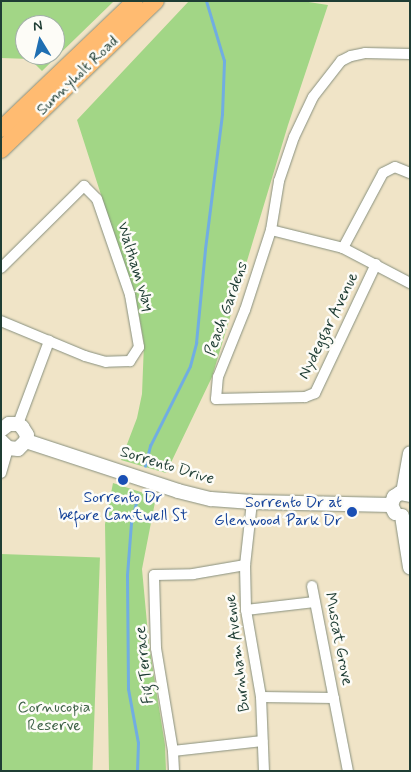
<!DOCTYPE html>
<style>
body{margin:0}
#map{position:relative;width:411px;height:772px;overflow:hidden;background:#f0e4c7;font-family:Mynerve,sans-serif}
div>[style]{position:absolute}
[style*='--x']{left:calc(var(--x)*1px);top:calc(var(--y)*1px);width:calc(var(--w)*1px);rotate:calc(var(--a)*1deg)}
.green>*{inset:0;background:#a2d686;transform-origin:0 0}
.stream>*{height:2.5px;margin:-1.25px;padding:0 1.25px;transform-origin:1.25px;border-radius:1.25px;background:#71ade2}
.roads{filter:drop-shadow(0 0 1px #88907e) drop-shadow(0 0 1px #88907e)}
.minor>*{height:10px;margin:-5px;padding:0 5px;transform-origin:5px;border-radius:5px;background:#fff}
.tertiary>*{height:14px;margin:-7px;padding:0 7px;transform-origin:7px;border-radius:7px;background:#fff}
.primary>*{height:16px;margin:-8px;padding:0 8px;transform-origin:8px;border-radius:8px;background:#ffbb71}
.dots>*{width:14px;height:14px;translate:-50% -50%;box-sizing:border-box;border:2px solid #fdfcf7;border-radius:50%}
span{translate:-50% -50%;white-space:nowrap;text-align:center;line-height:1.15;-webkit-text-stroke:5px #fdfcf7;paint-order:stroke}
.street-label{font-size:16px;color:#1f3d34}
.transit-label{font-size:16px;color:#164399}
.right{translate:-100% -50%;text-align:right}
.park-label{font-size:16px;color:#406348}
.frame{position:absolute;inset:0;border:2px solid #1f3d34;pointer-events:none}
.north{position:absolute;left:15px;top:15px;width:50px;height:50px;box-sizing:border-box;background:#fdfcf7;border:1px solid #a4b0a9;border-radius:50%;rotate:351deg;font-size:14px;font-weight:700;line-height:20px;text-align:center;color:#1f3d34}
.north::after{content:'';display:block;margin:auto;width:18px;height:22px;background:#1f6fb2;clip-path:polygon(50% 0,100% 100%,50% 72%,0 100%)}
</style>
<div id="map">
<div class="green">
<div style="clip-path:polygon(evenodd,1px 1px,112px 1px,113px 2px,42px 71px,30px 59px,1px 58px,1px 1px,25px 25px,55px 25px,55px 55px,25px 55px,25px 25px)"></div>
<div style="clip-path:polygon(189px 1px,302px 1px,328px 5px,288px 125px,212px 377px,166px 473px,121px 460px,137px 418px,142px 394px,144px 343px,138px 310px,77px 120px)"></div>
<div style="clip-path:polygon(113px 483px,156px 497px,142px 569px,149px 645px,165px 745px,166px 771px,109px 771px,105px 524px)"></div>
<div style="left:1px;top:554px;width:99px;height:217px;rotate:2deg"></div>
</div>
<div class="stream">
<div style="--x:145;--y:466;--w:21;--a:-76"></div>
<div style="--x:150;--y:446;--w:89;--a:-63.4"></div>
<div style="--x:190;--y:366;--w:24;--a:-75"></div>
<div style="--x:196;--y:343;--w:94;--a:-84.5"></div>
<div style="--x:205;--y:249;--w:136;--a:-82.8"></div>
<div style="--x:222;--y:114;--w:53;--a:-87.8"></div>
<div style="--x:224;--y:61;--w:63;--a:-106.7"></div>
<div style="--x:137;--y:771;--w:28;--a:-88"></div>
<div style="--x:138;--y:743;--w:55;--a:-100.5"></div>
<div style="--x:128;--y:689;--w:114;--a:-90.5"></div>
<div style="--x:127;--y:575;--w:52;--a:-85.6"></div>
<div style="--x:131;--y:523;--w:29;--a:-76"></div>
</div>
<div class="roads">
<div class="minor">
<div style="--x:271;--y:230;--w:74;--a:14"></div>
<div style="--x:343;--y:248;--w:76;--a:27.6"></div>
<div style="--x:343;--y:248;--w:85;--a:-61.9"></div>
<div style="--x:383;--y:173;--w:13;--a:-27"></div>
<div style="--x:395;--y:167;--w:16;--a:22"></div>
<div style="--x:376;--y:264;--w:143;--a:115.3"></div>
<div style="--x:315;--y:393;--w:11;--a:158"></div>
<div style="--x:305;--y:397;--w:89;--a:178.7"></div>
<div style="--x:216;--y:399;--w:22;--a:-85"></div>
<div style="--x:218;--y:377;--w:72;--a:-68.1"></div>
<div style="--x:245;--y:310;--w:84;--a:-72"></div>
<div style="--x:271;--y:230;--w:50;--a:-80.7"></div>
<div style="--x:279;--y:181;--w:46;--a:-71.2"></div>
<div style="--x:294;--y:137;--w:44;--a:-64.6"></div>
<div style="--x:313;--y:97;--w:46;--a:-52.1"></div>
<div style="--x:341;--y:61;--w:11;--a:-27"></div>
<div style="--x:351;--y:56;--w:14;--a:-12"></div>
<div style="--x:365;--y:53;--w:45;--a:1.3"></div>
<div style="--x:1;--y:268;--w:117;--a:-44.7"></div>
<div style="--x:84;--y:186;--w:18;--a:45"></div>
<div style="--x:97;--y:199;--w:102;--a:71"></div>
<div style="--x:130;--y:295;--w:53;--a:80.2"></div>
<div style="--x:139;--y:347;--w:17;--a:123"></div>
<div style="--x:130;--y:361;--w:24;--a:178"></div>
<div style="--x:106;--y:362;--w:22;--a:-164"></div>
<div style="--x:85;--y:356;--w:91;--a:-157.4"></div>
<div style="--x:18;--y:424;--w:89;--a:-69.5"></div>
<div style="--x:1;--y:473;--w:26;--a:-74"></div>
<div style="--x:252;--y:502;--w:63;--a:96.3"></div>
<div style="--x:245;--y:565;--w:45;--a:88.7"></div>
<div style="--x:246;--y:610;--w:88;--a:80.2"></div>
<div style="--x:261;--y:697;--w:74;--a:87.7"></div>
<div style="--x:312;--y:586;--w:188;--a:79"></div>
<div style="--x:246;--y:610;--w:69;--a:-6.6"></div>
<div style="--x:261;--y:697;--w:73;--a:0.8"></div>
<div style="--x:173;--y:751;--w:90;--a:-6.4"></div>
<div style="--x:174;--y:771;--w:20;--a:-93"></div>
<div style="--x:173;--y:751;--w:104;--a:-99.4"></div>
<div style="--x:156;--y:648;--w:73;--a:-91.6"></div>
<div style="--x:154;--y:575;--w:39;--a:-1"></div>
<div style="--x:193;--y:574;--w:53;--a:-9.8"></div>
</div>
<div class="tertiary">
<div style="--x:1;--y:430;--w:10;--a:-37"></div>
<div style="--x:9;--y:424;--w:9;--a:0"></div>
<div style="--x:18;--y:424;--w:5;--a:37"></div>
<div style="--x:22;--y:427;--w:9;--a:58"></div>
<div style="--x:27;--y:435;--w:6;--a:99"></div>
<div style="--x:26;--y:441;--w:11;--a:135"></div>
<div style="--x:18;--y:449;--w:10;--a:-174"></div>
<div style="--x:8;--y:448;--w:10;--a:-135"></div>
<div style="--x:26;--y:441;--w:160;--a:18.2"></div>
<div style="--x:178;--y:491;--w:34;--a:14"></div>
<div style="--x:211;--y:499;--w:41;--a:4.2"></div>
<div style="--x:252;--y:502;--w:139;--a:1.2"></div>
<div style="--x:403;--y:493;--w:40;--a:-80"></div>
<div style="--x:395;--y:513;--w:9;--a:-117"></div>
<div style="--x:391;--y:505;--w:9;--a:-69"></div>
<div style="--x:394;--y:497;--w:7;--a:-34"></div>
<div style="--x:400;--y:493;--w:10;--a:11"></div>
<div style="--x:402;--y:516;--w:52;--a:81.1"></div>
</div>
<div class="primary">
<div style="--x:1;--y:129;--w:185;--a:-43.7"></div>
<div style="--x:1;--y:150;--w:215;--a:-43.9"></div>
</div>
</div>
<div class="dots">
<div style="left:123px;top:480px;background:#1a4fb4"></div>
<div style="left:352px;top:512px;background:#1a4fb4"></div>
</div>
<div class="street-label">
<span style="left:78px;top:76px;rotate:-44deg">Sunnyholt Road</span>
<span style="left:135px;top:267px;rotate:73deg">Waltham Way</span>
<span style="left:227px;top:309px;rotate:-70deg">Peach Gardens</span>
<span style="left:329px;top:326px;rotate:-64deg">Nydeggar Avenue</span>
<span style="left:167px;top:466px;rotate:17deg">Sorrento Drive</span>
<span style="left:338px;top:639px;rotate:79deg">Muscat Grove</span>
<span style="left:238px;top:653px;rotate:-97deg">Burnham Avenue</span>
<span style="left:145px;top:665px;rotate:-96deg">Fig Terrace</span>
</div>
<div class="transit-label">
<span style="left:123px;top:507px">Sorrento Dr<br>before Cantwell St</span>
<span class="right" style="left:342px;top:512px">Sorrento Dr at<br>Glenwood Park Dr</span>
</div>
<div class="park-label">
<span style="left:54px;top:717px">Cornucopia<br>Reserve</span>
</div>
<div class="frame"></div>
<div class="north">N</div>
</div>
